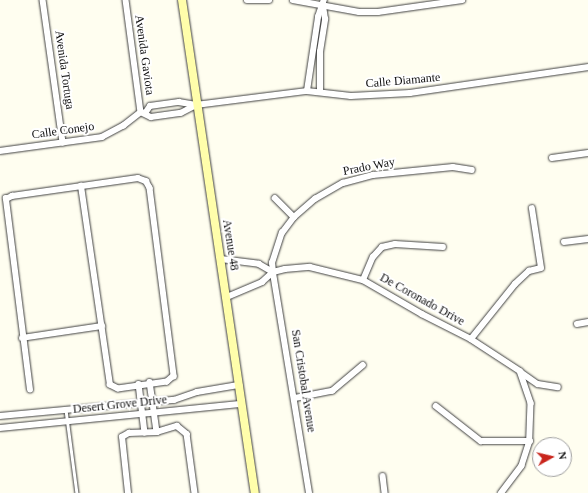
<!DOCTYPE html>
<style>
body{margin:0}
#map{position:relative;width:588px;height:493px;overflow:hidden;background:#fffef0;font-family:"Times New Roman",serif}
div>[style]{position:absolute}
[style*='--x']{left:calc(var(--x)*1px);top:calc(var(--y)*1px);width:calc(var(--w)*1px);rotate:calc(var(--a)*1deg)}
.roads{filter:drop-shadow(0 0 1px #414141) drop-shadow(0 0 1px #414141)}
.service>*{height:2.5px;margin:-1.25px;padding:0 1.25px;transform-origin:1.25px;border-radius:1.25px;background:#fff}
.minor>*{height:5.5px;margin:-2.75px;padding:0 2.75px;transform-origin:2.75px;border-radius:2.75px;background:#fff}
.secondary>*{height:8px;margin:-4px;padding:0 4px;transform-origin:4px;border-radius:4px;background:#fffeab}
span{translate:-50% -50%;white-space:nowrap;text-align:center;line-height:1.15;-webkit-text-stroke:4px #fff;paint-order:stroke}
.street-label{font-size:12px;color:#0e0e0e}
.north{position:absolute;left:532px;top:437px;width:40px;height:40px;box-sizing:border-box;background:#fff;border:1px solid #9f9f9f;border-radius:50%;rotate:82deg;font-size:11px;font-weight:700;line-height:16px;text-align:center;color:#0e0e0e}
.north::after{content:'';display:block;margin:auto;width:14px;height:18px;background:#c9251c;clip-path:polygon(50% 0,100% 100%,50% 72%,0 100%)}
</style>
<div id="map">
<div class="roads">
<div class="service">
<div style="--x:66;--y:410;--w:84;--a:82.5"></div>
</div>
<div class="minor">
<div style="--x:43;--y:0;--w:144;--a:82"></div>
<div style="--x:126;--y:0;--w:113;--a:82.4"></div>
<div style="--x:247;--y:0;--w:22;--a:0"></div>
<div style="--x:293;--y:0;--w:67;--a:10.3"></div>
<div style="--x:359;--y:12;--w:19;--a:0"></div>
<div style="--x:378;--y:12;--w:85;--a:-8.1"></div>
<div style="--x:307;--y:91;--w:75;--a:-81.5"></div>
<div style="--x:318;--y:17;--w:18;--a:-71"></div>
<div style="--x:320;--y:92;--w:40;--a:-90"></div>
<div style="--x:320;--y:52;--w:33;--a:-81"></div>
<div style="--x:325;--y:19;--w:12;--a:-99"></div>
<div style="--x:146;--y:112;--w:7;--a:-56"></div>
<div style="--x:150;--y:106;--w:29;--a:-8"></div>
<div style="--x:179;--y:102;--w:17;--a:10"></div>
<div style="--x:196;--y:105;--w:112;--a:-7.2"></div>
<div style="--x:307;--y:91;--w:44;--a:6.5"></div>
<div style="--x:351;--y:96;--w:59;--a:-2.9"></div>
<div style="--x:410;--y:93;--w:180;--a:-8.3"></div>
<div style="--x:0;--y:151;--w:103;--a:-7.8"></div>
<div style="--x:102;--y:137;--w:24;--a:-28"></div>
<div style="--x:123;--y:126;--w:23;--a:-38"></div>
<div style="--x:141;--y:112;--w:11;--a:27"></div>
<div style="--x:151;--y:117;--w:30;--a:-8"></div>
<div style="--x:181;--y:113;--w:17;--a:-28"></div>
<div style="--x:552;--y:158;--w:36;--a:-8"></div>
<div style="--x:275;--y:198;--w:27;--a:45"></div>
<div style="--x:564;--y:242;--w:24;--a:-7"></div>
<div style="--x:221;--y:259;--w:38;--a:7"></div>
<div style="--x:259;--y:264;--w:16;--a:30"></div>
<div style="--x:363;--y:280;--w:25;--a:-67"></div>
<div style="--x:373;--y:257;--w:13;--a:-48"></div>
<div style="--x:382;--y:247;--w:13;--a:-13"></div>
<div style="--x:395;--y:244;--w:48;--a:3.6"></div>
<div style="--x:227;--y:297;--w:38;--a:-23"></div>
<div style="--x:262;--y:282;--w:15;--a:-42"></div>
<div style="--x:273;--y:272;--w:12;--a:-14"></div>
<div style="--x:285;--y:269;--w:25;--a:-5"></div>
<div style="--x:310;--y:267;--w:55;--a:13.8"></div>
<div style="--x:363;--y:280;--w:68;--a:30"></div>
<div style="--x:422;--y:314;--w:55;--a:27"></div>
<div style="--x:471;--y:339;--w:59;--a:33.1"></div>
<div style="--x:520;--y:371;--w:34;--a:71"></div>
<div style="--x:531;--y:403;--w:38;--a:92"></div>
<div style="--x:530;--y:441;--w:26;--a:108"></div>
<div style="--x:522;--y:466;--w:34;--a:127"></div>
<div style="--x:577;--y:324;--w:11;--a:-10"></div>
<div style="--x:22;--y:338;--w:81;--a:-8.5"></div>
<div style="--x:471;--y:339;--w:70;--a:-51.3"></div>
<div style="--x:515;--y:284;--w:19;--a:-43"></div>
<div style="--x:529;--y:271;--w:12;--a:-14"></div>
<div style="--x:541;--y:268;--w:60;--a:-98.7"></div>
<div style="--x:522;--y:373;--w:19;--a:35"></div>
<div style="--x:538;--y:384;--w:20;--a:9"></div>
<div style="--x:150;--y:382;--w:50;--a:82"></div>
<div style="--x:139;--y:384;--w:49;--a:83"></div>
<div style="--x:30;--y:390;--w:193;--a:-97.2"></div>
<div style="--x:6;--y:199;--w:7;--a:-27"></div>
<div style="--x:12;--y:196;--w:127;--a:-8.1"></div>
<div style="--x:138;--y:178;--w:9;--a:21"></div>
<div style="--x:146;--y:181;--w:8;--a:60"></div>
<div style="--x:150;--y:188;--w:190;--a:82.7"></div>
<div style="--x:174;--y:376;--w:9;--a:139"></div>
<div style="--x:167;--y:382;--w:49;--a:171.9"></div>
<div style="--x:118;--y:389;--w:9;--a:-153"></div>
<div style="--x:110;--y:385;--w:201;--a:-98.3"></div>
<div style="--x:295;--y:398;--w:38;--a:-11"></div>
<div style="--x:332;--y:391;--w:40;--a:-40"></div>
<div style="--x:436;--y:406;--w:57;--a:37.9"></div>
<div style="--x:481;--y:441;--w:49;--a:0"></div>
<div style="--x:0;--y:416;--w:175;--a:-5.3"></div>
<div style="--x:174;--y:400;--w:24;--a:-19"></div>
<div style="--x:197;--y:392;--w:43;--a:-9.5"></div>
<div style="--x:0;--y:428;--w:243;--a:-5.7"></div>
<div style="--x:383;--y:476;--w:17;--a:83"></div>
<div style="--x:128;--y:493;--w:56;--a:-96.1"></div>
<div style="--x:122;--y:437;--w:8;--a:-30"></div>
<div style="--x:129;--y:433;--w:28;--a:-2"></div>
<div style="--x:157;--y:432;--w:21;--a:-17"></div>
<div style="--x:177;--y:426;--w:13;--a:39"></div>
<div style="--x:187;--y:434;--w:60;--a:82.3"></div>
<div style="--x:309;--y:493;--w:224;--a:-99.3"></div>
<div style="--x:273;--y:272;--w:9;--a:-96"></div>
<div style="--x:272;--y:263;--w:32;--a:-72"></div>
<div style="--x:282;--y:233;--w:20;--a:-53"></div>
<div style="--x:294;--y:217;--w:28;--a:-41"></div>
<div style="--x:315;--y:199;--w:32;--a:-30"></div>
<div style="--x:343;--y:183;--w:31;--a:-15"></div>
<div style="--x:373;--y:175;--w:80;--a:-5.7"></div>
<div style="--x:453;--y:167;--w:19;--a:9"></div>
</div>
<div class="secondary">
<div style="--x:182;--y:0;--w:498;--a:81.6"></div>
</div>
</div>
<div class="street-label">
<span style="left:144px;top:55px;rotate:82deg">Avenida Gaviota</span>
<span style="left:64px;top:70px;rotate:82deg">Avenida Tortuga</span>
<span style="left:403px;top:81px;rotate:-5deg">Calle Diamante</span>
<span style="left:63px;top:131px;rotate:-8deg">Calle Conejo</span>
<span style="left:369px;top:167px;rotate:-11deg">Prado Way</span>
<span style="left:230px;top:245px;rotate:81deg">Avenue 48</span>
<span style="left:422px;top:300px;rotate:29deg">De Coronado Drive</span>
<span style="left:303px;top:381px;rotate:81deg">San Cristobal Avenue</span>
<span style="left:120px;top:405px;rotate:-6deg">Desert Grove Drive</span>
</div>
<div class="north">N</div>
</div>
